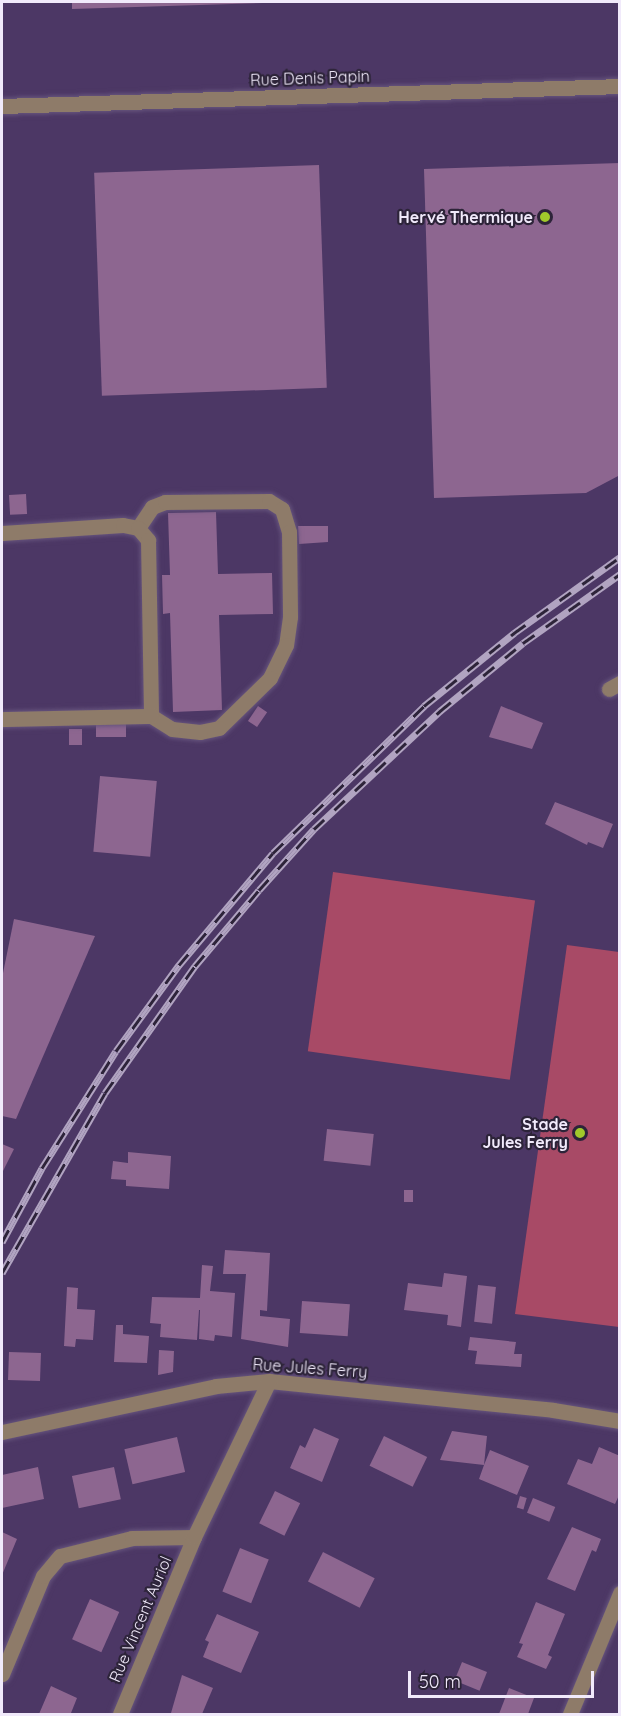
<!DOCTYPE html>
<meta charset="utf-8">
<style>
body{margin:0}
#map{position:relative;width:621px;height:1716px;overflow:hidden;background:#4c3765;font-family:Quicksand,sans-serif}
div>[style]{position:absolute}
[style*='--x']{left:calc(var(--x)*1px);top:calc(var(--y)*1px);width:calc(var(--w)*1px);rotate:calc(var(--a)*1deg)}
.green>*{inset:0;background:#a84a66;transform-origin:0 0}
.building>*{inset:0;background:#8d6690;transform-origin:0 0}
.roads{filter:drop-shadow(0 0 2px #66547d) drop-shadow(0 0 2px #66547d)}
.minor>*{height:15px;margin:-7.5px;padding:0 7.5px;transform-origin:7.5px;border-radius:7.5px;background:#8e7b69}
.rail>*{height:7px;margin-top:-3.5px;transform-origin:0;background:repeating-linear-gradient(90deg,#2d2439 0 14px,#b1a4c1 0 28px);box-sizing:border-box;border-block:2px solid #b1a4c1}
.dots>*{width:16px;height:16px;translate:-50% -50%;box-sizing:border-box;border:3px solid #2d2439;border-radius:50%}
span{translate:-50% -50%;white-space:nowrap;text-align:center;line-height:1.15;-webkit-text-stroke:4.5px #2d2439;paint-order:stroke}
.street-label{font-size:16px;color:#f1eafb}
.poi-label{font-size:16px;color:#f1eafb;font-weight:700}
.right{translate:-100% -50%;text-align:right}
.frame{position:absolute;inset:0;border:3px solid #f1eafb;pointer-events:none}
.scale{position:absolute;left:408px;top:1671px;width:186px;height:27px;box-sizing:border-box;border:3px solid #f1eafb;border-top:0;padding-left:8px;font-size:18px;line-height:21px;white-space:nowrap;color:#f1eafb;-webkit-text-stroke:4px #2d2439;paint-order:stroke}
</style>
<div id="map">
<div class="green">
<div style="left:333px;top:872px;width:204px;height:181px;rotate:8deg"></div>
<div style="clip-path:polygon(567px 945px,619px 952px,619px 1327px,515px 1314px)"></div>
</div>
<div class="building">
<div style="clip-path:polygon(72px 2px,263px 2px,263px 3px,72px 9px)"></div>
<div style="clip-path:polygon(620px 163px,620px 475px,586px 493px,434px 498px,424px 169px)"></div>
<div style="left:319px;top:165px;width:223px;height:225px;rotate:88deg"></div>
<div style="left:26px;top:494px;width:20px;height:17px;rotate:87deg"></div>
<div style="clip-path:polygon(216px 512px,218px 574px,272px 573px,273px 614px,219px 615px,222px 710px,173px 712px,170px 613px,163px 614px,162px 575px,170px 575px,168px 513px)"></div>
<div style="clip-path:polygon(298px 526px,328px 526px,328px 542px,299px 544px)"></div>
<div style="left:258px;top:706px;width:11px;height:18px;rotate:34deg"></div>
<div style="clip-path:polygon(501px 706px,543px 723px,532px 749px,489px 737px)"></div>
<div style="left:96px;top:720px;width:30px;height:17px"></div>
<div style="left:69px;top:729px;width:13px;height:16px"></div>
<div style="left:100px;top:776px;width:57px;height:76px;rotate:5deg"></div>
<div style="clip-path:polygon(555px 802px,613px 824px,603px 848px,588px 842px,587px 845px,545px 824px)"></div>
<div style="clip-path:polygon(14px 919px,95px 936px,16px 1119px,2px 1116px,2px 978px)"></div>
<div style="left:327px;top:1129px;width:47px;height:32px;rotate:6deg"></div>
<div style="clip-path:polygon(2px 1144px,14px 1149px,2px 1173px)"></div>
<div style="clip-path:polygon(128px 1152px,171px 1156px,169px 1189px,126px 1186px,126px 1180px,111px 1179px,113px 1161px,128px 1163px)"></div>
<div style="left:404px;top:1190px;width:9px;height:12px"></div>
<div style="clip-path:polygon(225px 1250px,270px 1253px,267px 1311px,260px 1310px,260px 1316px,290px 1319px,288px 1347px,241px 1339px,246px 1274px,223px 1274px)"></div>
<div style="clip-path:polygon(202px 1265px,213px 1266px,210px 1291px,235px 1293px,232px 1337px,215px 1335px,214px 1341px,199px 1339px,200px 1310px,199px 1310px,197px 1340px,160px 1337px,161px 1324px,150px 1323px,152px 1297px,200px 1298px)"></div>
<div style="clip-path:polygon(444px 1273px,467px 1276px,461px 1327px,447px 1325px,448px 1315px,404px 1310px,408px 1283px,442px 1287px)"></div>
<div style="left:478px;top:1285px;width:18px;height:37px;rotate:6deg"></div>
<div style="clip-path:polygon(67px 1287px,78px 1288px,77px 1309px,95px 1310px,93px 1340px,76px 1339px,75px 1347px,64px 1346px)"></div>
<div style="left:302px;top:1301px;width:48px;height:32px;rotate:4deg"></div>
<div style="clip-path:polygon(116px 1325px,123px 1325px,123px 1334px,149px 1336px,147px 1363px,114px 1362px)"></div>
<div style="clip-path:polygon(470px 1337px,516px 1342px,514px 1354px,522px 1354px,521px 1367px,475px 1364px,477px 1351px,468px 1350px)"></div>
<div style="clip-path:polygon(159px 1350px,174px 1351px,173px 1372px,158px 1375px)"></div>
<div style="left:9px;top:1352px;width:32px;height:28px;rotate:2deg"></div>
<div style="clip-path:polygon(314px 1428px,339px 1439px,322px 1482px,290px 1468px,300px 1445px,305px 1448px)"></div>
<div style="clip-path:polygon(452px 1431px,487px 1436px,484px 1465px,490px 1450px,529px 1466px,517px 1495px,479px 1479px,484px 1465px,440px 1460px)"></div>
<div style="left:384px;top:1436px;width:48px;height:33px;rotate:26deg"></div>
<div style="left:177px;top:1437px;width:36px;height:54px;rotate:77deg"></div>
<div style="clip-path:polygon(599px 1447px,620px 1456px,620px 1493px,615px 1504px,567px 1484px,578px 1459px,592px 1464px)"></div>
<div style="clip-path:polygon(38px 1467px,44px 1499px,2px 1508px,2px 1475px)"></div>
<div style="left:114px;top:1467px;width:33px;height:43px;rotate:78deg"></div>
<div style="left:275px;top:1491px;width:28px;height:36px;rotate:26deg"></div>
<div style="left:520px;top:1496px;width:7px;height:12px;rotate:16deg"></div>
<div style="left:533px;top:1498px;width:24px;height:16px;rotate:22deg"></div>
<div style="clip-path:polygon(572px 1527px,601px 1539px,596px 1552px,592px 1550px,575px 1591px,547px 1579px)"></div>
<div style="clip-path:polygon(2px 1532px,17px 1539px,2px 1575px)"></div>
<div style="left:240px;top:1548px;width:31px;height:47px;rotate:22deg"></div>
<div style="left:323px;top:1552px;width:58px;height:33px;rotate:27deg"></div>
<div style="left:90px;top:1599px;width:32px;height:44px;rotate:24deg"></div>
<div style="clip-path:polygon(536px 1602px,565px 1614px,548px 1655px,552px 1657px,546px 1669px,517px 1657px,523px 1644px,519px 1643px)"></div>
<div style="clip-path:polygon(217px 1614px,259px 1632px,241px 1673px,203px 1657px,209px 1642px,205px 1640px)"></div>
<div style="left:462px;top:1662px;width:27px;height:20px;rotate:22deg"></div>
<div style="clip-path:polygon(182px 1675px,213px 1688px,202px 1714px,171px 1713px)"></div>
<div style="clip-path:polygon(51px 1686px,77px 1698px,71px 1713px,76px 1714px,39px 1714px)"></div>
<div style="clip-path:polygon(509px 1688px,534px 1698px,528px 1714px,499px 1714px)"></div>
</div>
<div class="roads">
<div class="minor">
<div style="--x:2;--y:106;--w:618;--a:-1.85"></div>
<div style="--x:138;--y:528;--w:25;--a:-56"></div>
<div style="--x:152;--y:507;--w:14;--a:-21"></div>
<div style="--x:165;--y:502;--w:104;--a:-0.6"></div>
<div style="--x:269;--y:501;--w:15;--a:32"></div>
<div style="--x:282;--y:509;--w:24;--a:73"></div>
<div style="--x:289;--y:532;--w:85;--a:89.3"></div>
<div style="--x:290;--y:617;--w:28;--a:98"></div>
<div style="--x:286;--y:645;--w:37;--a:116"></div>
<div style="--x:270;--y:678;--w:71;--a:135.6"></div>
<div style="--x:219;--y:728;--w:19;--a:168"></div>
<div style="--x:200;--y:732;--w:28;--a:-174"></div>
<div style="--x:172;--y:729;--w:25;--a:-148"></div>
<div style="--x:2;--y:533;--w:121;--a:-3.8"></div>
<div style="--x:123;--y:525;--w:15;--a:11"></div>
<div style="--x:138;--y:528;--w:16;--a:50"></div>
<div style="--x:148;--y:540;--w:176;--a:89"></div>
<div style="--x:151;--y:716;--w:149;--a:178.8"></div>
<div style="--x:609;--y:689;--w:13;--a:-29"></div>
<div style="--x:2;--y:1432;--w:219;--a:-12.1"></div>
<div style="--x:216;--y:1386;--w:53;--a:-5.4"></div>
<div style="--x:269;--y:1381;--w:285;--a:5.8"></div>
<div style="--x:553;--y:1410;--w:68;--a:9.3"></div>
<div style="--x:2;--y:1674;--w:106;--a:-67.3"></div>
<div style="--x:43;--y:1576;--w:26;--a:-50"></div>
<div style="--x:60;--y:1556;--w:74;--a:-14"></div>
<div style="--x:132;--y:1538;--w:62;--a:-0.9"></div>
<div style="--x:120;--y:1714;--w:192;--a:-67.3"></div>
<div style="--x:194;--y:1537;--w:173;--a:-64.3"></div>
<div style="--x:570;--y:1714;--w:131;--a:-67.5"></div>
</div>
</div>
<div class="rail">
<div style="--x:2;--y:1242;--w:84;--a:-61.6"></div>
<div style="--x:42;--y:1168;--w:138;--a:-57.7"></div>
<div style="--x:116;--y:1051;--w:107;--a:-53.8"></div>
<div style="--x:179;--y:965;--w:146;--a:-50"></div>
<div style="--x:273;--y:853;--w:211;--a:-44.2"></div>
<div style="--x:424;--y:706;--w:116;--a:-39"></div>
<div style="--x:514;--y:633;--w:130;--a:-35.6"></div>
<div style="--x:2;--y:1273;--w:207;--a:-60.2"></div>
<div style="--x:105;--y:1093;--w:156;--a:-54.7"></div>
<div style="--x:195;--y:966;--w:99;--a:-49.9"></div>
<div style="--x:259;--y:890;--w:82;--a:-48"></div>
<div style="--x:314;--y:829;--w:173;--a:-43.1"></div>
<div style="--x:440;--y:711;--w:107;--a:-39.3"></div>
<div style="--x:523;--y:643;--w:119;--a:-35.4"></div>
</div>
<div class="dots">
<div style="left:545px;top:217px;background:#a0c92b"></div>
<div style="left:580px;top:1133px;background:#a0c92b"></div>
</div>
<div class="street-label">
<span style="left:310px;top:78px;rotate:-2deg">Rue Denis Papin</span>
<span style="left:310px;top:1368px;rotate:4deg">Rue Jules Ferry</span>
<span style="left:140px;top:1619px;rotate:-67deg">Rue Vincent Auriol</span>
</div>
<div class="poi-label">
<span class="right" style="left:533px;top:217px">Hervé Thermique</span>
<span class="right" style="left:568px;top:1133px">Stade<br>Jules Ferry</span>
</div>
<div class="frame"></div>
<div class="scale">50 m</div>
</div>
